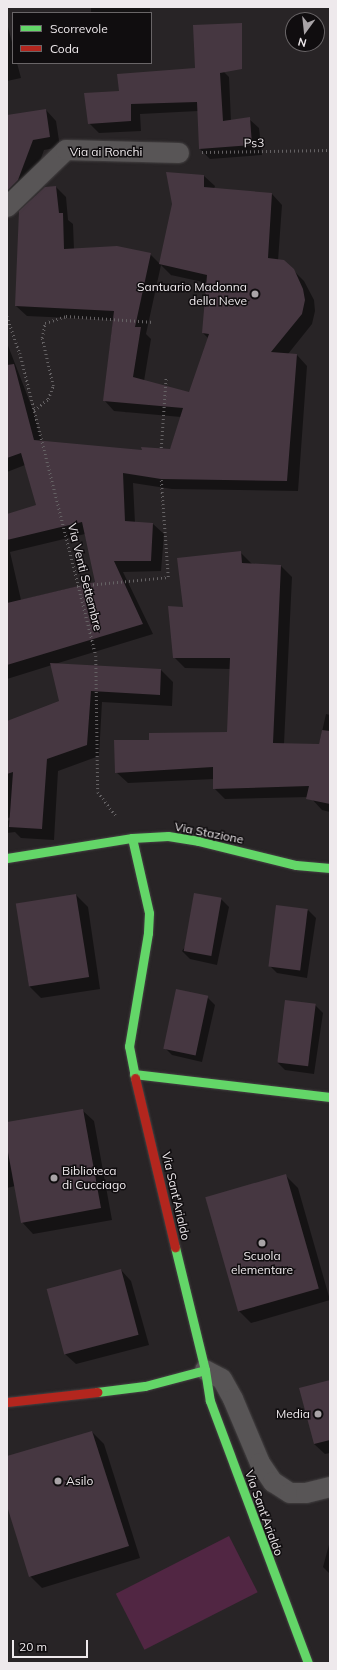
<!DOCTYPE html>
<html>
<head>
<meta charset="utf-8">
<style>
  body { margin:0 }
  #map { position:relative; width:337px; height:1670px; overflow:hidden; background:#282426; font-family:Mulish,sans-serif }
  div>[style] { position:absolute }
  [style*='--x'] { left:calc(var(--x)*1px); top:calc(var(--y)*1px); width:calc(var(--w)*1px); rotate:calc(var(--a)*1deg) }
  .green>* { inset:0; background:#512643; transform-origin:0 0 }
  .shadow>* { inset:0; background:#0007; transform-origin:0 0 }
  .building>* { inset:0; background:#463741; transform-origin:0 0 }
  .path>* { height:2.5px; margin-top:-1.25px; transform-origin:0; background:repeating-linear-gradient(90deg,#656264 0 1px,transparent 0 4px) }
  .roads { filter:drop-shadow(0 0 1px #454243) drop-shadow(0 0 1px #454243) }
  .street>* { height:20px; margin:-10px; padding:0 10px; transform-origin:10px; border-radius:10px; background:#585556 }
  .fast>* { height:9px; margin:-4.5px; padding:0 4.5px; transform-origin:4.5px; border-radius:4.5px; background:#63d668 }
  .jam>* { height:9px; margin:-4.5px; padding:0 4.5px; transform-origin:4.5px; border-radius:4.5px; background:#b3261e }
  .dots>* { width:11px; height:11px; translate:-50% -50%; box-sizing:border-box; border:2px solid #100d0f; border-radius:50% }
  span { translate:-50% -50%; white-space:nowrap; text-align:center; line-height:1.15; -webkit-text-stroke:3px #100d0f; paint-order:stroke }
  .street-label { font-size:12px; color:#eee9ec }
  .poi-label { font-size:12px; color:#eee9ec }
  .right { translate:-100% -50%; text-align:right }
  .left { translate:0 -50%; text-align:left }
  .frame { position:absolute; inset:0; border:8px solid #eee9ec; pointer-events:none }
  .legend { position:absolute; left:12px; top:12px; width:140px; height:52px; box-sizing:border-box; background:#100d0f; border:1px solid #696567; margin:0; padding:5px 7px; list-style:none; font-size:12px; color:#eee9ec }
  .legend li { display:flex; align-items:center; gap:8px; height:20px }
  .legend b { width:20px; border:1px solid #696567 }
  .north { position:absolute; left:285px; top:12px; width:40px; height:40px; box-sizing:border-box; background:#100d0f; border:1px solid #696567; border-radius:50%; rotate:195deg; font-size:11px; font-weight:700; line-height:16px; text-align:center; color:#eee9ec }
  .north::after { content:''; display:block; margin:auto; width:14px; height:18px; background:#a9a4a7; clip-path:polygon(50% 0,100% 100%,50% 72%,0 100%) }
  .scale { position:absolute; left:12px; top:1640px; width:76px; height:18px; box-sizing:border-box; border:2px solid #eee9ec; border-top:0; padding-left:5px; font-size:12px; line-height:14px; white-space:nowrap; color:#eee9ec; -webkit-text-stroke:3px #100d0f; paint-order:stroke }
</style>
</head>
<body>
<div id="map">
  <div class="green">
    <div style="left:229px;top:1536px;width:63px;height:127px;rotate:63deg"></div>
  </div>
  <div class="shadow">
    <div style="left:91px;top:7px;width:59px;height:6px"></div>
    <div style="clip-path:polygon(7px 23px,13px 46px,13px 63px,17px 63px,21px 78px,7px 81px)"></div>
    <div style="clip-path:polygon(219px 67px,229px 77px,231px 121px,249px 119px,259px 128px,262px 155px,210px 159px,200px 149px,198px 111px,140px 114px,141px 131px,99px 133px,89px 123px,120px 92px)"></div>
    <div style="clip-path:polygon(46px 110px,56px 121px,60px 147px,44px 150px,29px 191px,7px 213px,7px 116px)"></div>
    <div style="clip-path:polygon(evenodd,204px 176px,215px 186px,214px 189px,272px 194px,282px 205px,278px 261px,293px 270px,304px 281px,314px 300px,315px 311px,312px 324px,288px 354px,297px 355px,307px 366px,298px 491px,172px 489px,133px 483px,135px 523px,153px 524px,164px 534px,161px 571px,123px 572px,153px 634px,55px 664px,161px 670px,173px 682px,172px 706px,102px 702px,99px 756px,58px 771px,54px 840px,21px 838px,15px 832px,7px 833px,7px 821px,14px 819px,14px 817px,7px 818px,7px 722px,60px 702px,52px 665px,7px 679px,7px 515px,37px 506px,25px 465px,7px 472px,7px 343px,33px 410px,42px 442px,143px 451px,170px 450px,181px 417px,114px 411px,104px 400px,113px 320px,27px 316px,16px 306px,56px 187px,66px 197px,68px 220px,73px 224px,74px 250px,150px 254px,160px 264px,204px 176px,161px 265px,171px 275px,207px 283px,203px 333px,208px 338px,190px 393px,144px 381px,151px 339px,146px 334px,161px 265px,204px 176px,85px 534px,96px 582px,21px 600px,10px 552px,85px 534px)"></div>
    <div style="clip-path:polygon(240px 552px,252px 564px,281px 566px,292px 577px,284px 744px,319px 745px,326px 714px,330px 715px,330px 812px,322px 810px,310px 797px,225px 799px,214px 788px,214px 779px,128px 783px,116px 772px,150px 741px,228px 733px,231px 669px,185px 668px,174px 657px,185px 608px)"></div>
    <div style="clip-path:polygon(76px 895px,88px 907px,100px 989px,41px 998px,29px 986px,17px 904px)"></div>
    <div style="clip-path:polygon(221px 899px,229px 907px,217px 965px,190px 959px,182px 951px)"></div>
    <div style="clip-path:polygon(308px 910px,316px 918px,307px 978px,277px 973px,269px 965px)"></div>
    <div style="clip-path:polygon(207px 997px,215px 1005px,202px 1062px,172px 1055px,164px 1047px)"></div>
    <div style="clip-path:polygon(315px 1005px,323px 1013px,314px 1074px,285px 1070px,277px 1062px)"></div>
    <div style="clip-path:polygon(82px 1110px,94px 1121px,112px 1220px,33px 1234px,22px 1222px,15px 1186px,7px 1188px,7px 1123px)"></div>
    <div style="clip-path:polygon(286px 1176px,298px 1188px,330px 1300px,251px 1323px,239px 1311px)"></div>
    <div style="clip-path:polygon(121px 1270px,131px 1281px,149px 1345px,76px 1364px,65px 1354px,48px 1290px)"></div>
    <div style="clip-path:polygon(330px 1381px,330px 1453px,325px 1454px,314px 1444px)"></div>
    <div style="clip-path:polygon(92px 1432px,104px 1444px,140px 1558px,42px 1588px,30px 1576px,7px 1503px,7px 1457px)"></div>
    <div style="clip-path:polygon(330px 1541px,330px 1574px,323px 1567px)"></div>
  </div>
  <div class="building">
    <div style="clip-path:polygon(242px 23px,242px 69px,220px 73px,223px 121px,250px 117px,252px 145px,199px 149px,197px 102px,131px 104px,131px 121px,88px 124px,84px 93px,119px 91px,117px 74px,195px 68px,193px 25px)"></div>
    <div style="clip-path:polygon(46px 109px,50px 137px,33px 140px,18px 180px,7px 191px,7px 115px)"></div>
    <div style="clip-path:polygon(166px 172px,204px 175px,204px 187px,272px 193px,268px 258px,284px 260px,294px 269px,303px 289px,305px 300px,302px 314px,271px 352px,297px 354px,287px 481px,161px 479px,123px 473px,125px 521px,153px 523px,151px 561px,114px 561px,143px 624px,7px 665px,7px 603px,95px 582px,82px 522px,7px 540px,7px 514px,36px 505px,21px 453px,7px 458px,7px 365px,14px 364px,34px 440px,142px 450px,141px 447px,170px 449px,183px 408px,103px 401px,114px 311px,15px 306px,19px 211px,45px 187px,56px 186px,59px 213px,63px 213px,64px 249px,117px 246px,151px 253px,135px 327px,141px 327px,133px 377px,189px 392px,209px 334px,202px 333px,207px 275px,159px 264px,172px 204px)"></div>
    <div style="clip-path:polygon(241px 551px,242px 563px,281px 565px,273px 743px,319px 744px,322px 730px,330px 731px,330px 804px,306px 799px,309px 786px,213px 789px,213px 767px,115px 773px,114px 740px,149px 740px,149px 733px,227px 732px,230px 658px,173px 658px,168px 606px,183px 607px,177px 558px)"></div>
    <div style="clip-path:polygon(50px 663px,161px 669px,160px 695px,91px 691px,87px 745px,47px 759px,42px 829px,9px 827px,13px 772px,7px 774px,7px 721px,59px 701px)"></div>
    <div style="left:194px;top:893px;width:28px;height:59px;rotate:10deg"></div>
    <div style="left:76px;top:894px;width:84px;height:61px;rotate:81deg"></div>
    <div style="left:276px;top:905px;width:32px;height:62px;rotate:7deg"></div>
    <div style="left:176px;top:989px;width:33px;height:61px;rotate:12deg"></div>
    <div style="left:285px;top:1000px;width:31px;height:63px;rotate:7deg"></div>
    <div style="clip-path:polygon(83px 1109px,101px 1208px,21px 1223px,7px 1147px,7px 1122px)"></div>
    <div style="left:286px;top:1174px;width:119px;height:84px;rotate:74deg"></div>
    <div style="left:121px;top:1269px;width:68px;height:77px;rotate:75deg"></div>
    <div style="clip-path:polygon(330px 1380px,330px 1440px,314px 1444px,299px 1388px)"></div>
    <div style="clip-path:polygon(92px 1431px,129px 1546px,29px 1577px,7px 1506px,7px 1456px)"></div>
  </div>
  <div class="path">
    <div style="--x:202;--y:152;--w:128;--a:-0.9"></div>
    <div style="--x:7;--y:316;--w:39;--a:71"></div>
    <div style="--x:20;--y:353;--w:312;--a:75.9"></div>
    <div style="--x:96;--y:656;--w:136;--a:89.2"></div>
    <div style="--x:98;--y:792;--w:30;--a:53"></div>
    <div style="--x:34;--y:410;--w:18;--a:-38"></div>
    <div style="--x:48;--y:399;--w:14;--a:-69"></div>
    <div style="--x:53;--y:386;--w:49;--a:-102.9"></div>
    <div style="--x:42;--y:338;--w:15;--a:-79"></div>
    <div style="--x:45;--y:323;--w:22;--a:-18"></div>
    <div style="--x:66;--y:316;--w:88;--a:3.9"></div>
    <div style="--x:161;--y:448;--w:71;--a:-86"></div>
    <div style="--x:77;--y:586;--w:91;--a:-5.6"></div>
    <div style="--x:168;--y:577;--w:98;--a:-94.1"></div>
  </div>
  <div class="roads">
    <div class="street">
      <div style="--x:7;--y:207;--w:82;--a:-44"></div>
      <div style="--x:66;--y:150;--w:113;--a:1.5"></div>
      <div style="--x:205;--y:1370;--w:19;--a:28"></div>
      <div style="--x:222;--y:1379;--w:23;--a:61"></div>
      <div style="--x:233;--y:1399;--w:69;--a:67.1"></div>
      <div style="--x:260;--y:1463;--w:23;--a:56"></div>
      <div style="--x:273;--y:1482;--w:20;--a:33"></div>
      <div style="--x:290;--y:1493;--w:16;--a:0"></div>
      <div style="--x:306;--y:1493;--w:25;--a:-14"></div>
    </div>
    <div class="fast">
      <div style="--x:132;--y:838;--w:77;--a:77.2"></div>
      <div style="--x:149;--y:913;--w:20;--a:93"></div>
      <div style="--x:148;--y:933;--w:115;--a:99.5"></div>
      <div style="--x:129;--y:1046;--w:33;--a:79"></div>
      <div style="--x:7;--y:858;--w:127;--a:-9.1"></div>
      <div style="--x:132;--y:838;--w:36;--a:-3"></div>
      <div style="--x:168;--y:836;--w:30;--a:9"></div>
      <div style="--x:198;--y:841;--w:101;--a:13.8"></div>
      <div style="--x:296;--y:865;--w:34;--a:5"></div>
      <div style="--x:134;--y:1074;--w:197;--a:6.7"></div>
      <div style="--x:175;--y:1247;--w:127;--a:76.3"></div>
      <div style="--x:205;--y:1370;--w:31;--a:81"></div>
      <div style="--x:210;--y:1401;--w:280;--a:69.5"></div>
      <div style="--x:97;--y:1392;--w:48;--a:-7.1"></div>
      <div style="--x:145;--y:1386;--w:62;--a:-14.9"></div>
    </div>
    <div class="jam">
      <div style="--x:135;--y:1078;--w:174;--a:76.7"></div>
      <div style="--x:7;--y:1402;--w:91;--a:-6.3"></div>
    </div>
  </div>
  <div class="dots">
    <div style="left:255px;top:294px;background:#a9a4a7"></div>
    <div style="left:54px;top:1178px;background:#a9a4a7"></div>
    <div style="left:262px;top:1243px;background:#a9a4a7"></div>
    <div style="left:318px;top:1414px;background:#a9a4a7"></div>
    <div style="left:58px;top:1481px;background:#a9a4a7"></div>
  </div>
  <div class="street-label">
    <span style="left:254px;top:143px;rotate:-1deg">Ps3</span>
    <span style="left:106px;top:152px">Via ai Ronchi</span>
    <span style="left:85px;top:577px;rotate:76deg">Via Venti Settembre</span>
    <span style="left:209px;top:833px;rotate:11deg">Via Stazione</span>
    <span style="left:176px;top:1196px;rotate:77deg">Via Sant'Arialdo</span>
    <span style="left:264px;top:1513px;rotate:70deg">Via Sant'Arialdo</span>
  </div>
  <div class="poi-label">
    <span class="right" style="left:247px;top:294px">Santuario Madonna<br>della Neve</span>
    <span class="left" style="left:62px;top:1178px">Biblioteca<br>di Cucciago</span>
    <span style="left:262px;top:1263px">Scuola<br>elementare</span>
    <span class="right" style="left:310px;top:1414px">Media</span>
    <span class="left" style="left:66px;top:1481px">Asilo</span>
  </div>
  <div class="frame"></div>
  <ul class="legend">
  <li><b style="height:5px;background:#63d668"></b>Scorrevole</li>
  <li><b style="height:5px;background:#b3261e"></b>Coda</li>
  </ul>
  <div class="north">N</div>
  <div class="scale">20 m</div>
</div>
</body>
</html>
